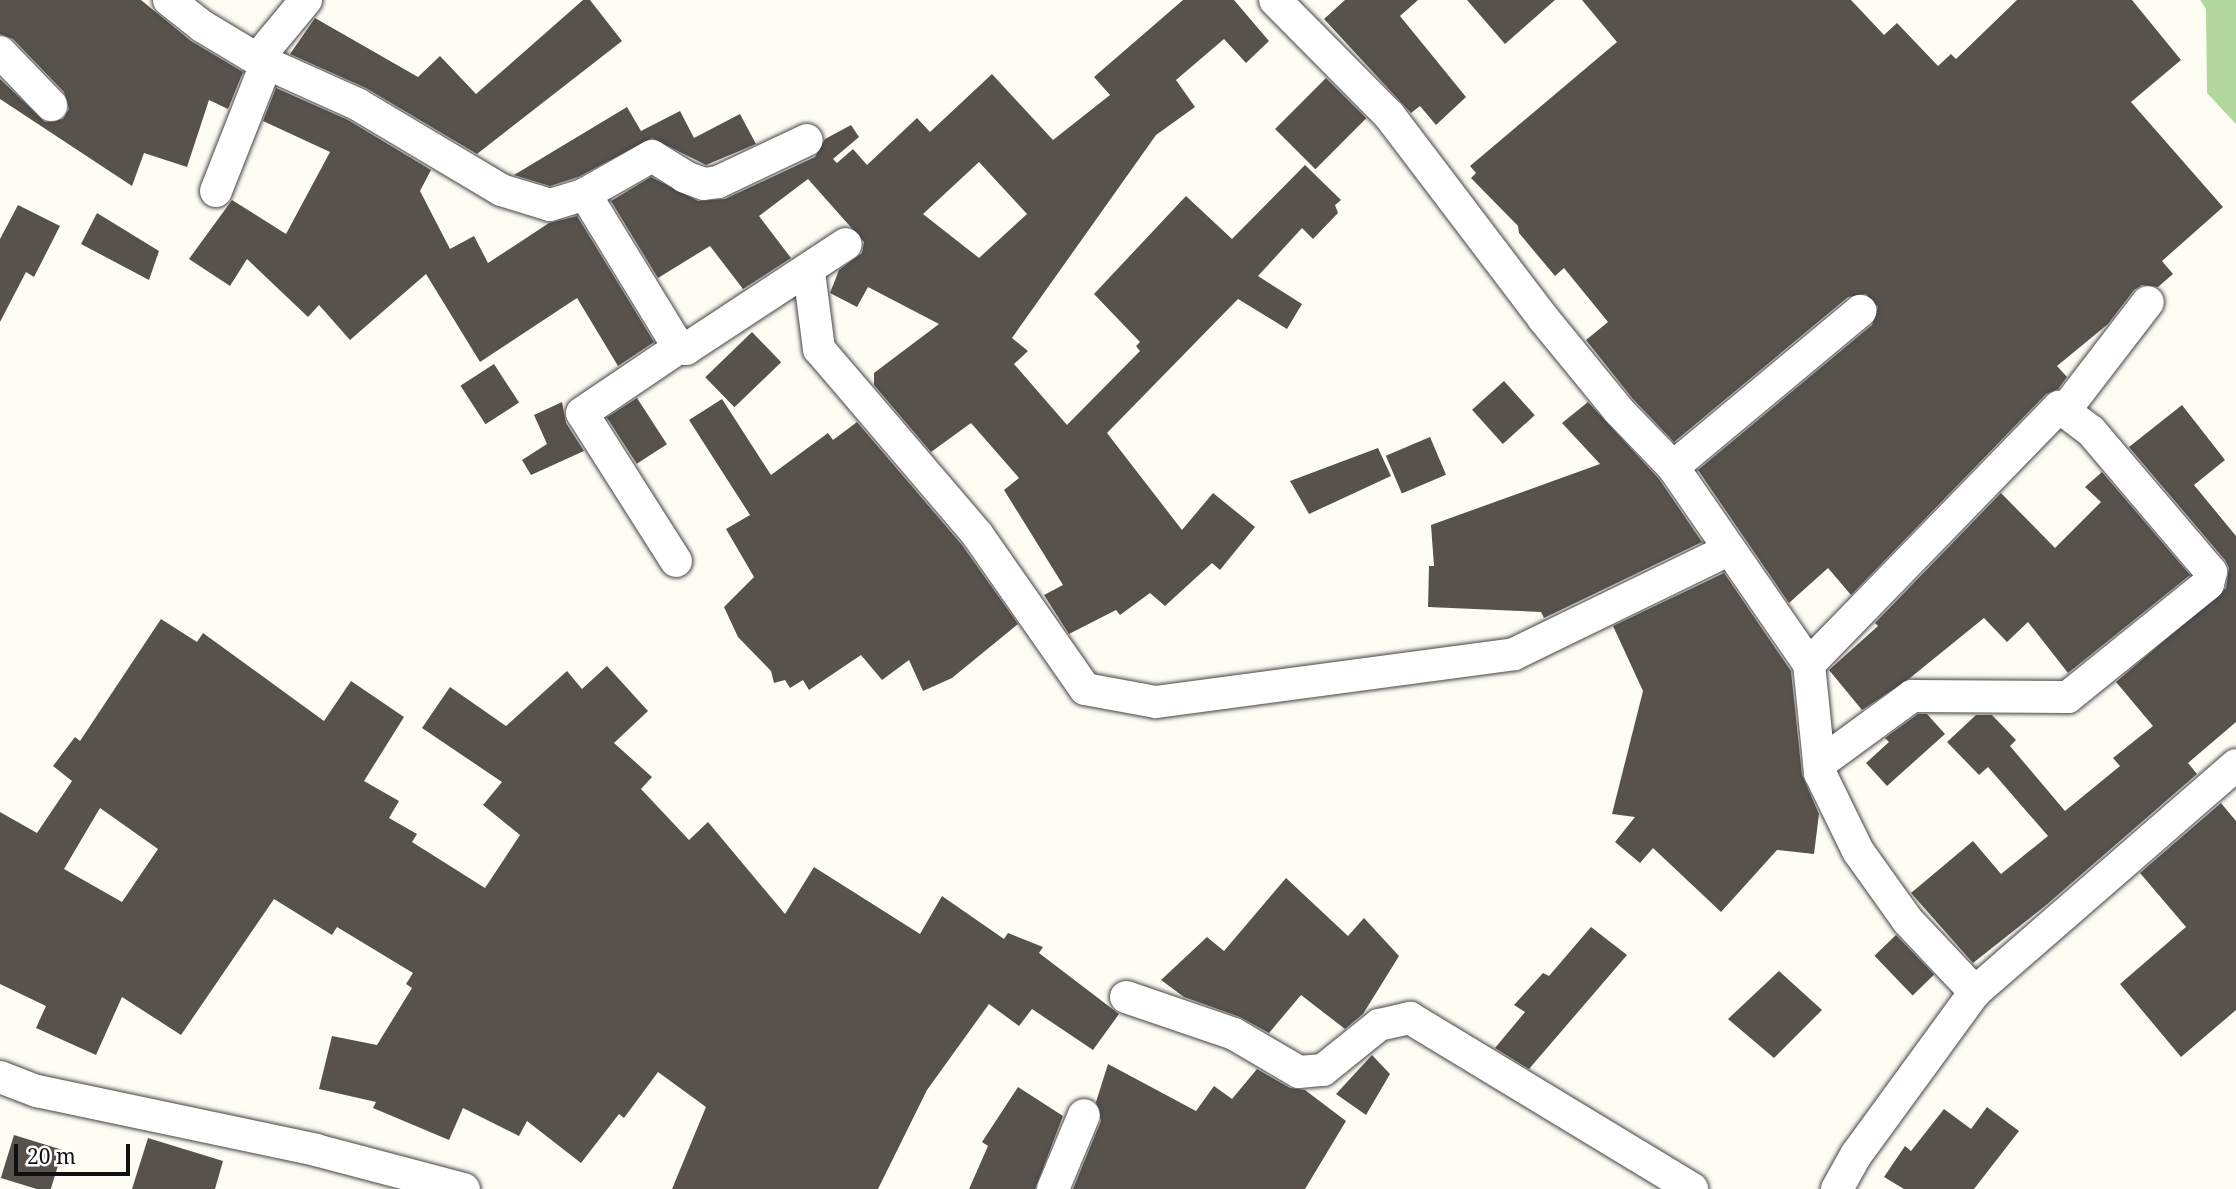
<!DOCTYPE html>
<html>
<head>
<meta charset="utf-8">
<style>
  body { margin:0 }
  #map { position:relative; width:2236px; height:1189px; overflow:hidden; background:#fefdf4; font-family:"Noto Serif",serif }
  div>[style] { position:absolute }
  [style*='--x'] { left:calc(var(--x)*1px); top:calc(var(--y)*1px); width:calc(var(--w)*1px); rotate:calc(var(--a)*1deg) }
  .forest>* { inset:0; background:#b3d89e }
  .building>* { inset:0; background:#58524d; transform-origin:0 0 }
  .roads { filter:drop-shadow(0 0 2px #434343) drop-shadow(0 0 2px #434343) }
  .minor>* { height:32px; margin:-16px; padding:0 16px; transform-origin:16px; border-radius:16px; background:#fff }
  span { translate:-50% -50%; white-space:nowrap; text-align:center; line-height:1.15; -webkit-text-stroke:7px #fff; paint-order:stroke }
  .scale { position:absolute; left:14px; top:1144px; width:116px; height:32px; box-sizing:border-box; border:4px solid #101010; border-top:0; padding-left:9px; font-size:21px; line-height:24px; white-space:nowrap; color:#101010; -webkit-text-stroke:5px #fff; paint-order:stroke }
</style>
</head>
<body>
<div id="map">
  <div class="forest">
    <div style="clip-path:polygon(2200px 0,2236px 0,2236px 124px,2207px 93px,2206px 9px)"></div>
  </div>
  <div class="building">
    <div style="clip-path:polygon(0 0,141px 0,191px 41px,243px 72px,228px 109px,209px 100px,187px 167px,144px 153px,132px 186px,0 99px,0 79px,45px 122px,63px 119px,69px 109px,64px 92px,13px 39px,0 34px)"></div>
    <div style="clip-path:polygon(583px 0,590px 0,622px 41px,477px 154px,366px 88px,290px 54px,315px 18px,418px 77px,440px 56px,476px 94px)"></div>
    <div style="clip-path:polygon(evenodd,1183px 0,1234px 0,1269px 41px,1246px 63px,1224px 39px,1176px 80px,1195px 107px,1156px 135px,1012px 338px,1028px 351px,1014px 364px,1067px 425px,1140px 351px,1136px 346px,1140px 342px,1094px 294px,1186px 196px,1232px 239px,1305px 165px,1341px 200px,1335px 205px,1338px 213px,1313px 239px,1302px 228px,1258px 276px,1302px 304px,1287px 329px,1238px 299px,1107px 433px,1182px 530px,1213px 493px,1255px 527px,1220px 570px,1212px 563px,1165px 606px,1150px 593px,1120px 615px,1116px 610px,1069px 634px,1044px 595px,1063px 585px,1004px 490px,1019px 478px,971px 423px,931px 452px,874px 385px,874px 373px,939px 324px,868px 287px,857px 307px,830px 293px,839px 270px,862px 253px,864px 242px,808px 179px,759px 216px,791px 258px,743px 289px,710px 246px,658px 278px,611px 201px,651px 177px,698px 201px,725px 199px,815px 157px,825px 139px,851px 125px,859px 137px,833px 159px,837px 163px,853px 149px,867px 165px,917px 118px,930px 132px,992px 74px,1053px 140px,1110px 95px,1094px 77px,1183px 0,979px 162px,1027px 214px,979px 258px,923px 214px,979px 162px)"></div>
    <div style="clip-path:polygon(1345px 0,1418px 0,1400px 16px,1466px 97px,1436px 125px,1420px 106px,1411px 113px,1324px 19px)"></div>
    <div style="clip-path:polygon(1467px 0,1555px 0,1505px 44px)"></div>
    <div style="clip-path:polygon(1582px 0,1851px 0,1884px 35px,1897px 23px,1938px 66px,1951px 54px,1956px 59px,2017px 0,2132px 0,2181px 60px,2131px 102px,2223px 207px,2162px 261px,2173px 274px,2158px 287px,2142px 285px,2134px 290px,2108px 324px,2057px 366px,2067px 377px,2058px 389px,2046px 394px,1851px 595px,1828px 568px,1789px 603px,1698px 470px,1872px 325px,1878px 307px,1866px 294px,1848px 297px,1674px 442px,1633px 399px,1586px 340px,1608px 322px,1564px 268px,1555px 276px,1519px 233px,1518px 226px,1471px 178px,1476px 173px,1470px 166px,1617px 42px)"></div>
    <div style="left:1326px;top:78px;width:57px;height:72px;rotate:45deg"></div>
    <div style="clip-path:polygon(276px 88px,348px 120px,431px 170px,420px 191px,450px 249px,474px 236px,488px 263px,549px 223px,577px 216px,654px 342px,618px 366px,577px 298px,480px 362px,426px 274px,350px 340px,319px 305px,308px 317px,247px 259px,230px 286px,189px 259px,232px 200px,286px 234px,330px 152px,263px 121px)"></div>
    <div style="clip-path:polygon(627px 107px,641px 131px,680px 111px,694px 138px,740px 114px,756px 144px,706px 165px,652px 138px,578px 177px,550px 186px,514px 175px)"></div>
    <div style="clip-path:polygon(18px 205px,60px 226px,34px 277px,26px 272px,0 322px,0 239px)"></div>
    <div style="clip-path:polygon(97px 213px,159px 251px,149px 280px,81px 244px)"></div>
    <div style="left:752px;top:332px;width:42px;height:65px;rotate:46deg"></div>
    <div style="left:494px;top:364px;width:46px;height:40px;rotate:57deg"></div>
    <div style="left:1504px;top:381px;width:46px;height:43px;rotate:48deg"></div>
    <div style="left:637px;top:398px;width:55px;height:36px;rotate:57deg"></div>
    <div style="clip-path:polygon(722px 399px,771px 475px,828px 433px,833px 440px,857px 422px,962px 545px,1018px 624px,952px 678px,923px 691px,909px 660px,882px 680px,861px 655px,809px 690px,803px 680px,790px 688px,785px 680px,774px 683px,771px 671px,738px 637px,724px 607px,754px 577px,726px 529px,750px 515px,689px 420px)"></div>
    <div style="clip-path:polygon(562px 402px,566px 423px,584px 451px,531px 475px,522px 460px,547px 444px,534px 415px)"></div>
    <div style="clip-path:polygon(1588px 402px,1659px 479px,1702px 542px,1544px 618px,1541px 612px,1428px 607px,1429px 566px,1434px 566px,1431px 525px,1600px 464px,1562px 423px)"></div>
    <div style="clip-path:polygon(2182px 405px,2225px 460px,2194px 485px,2236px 536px,2236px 722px,2188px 763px,2197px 774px,2045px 906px,1973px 963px,1911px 893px,1973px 841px,2001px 874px,2048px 836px,1988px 767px,1979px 775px,1947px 742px,1976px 715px,1992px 715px,2016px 740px,2010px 746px,2065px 811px,2120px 766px,2113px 758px,2153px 726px,2116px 682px,2226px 588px,2229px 568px,2225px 560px,2129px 447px)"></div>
    <div style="left:1430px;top:437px;width:41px;height:48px;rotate:67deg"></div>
    <div style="clip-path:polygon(1378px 448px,1391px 476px,1309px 514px,1290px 481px)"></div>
    <div style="clip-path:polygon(2102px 472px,2190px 575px,2068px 673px,2028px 622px,2007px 642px,1984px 618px,1910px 678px,1862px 710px,1829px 670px,1878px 626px,1875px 623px,2001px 493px,2055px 548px,2101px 502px,2085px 487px)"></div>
    <div style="clip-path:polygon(1724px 573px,1791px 671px,1802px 775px,1819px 814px,1814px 854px,1777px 850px,1721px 912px,1653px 848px,1640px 863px,1615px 842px,1635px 817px,1612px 814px,1643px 691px,1613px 626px)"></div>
    <div style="clip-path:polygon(evenodd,161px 619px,197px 642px,203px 633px,324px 721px,351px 681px,404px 717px,364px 781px,399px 801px,389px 818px,417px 834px,412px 842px,485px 888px,520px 835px,483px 805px,502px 782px,422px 728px,450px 687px,506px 726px,567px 671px,582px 689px,607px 666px,648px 711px,614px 743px,652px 777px,641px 789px,689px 840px,708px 822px,785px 914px,814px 867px,920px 934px,942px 896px,1004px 939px,1008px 933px,1043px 947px,1039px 953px,1119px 1014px,1093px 1050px,1032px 1009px,1019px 1026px,989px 1004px,927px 1090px,878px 1189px,672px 1189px,706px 1107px,658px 1072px,624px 1118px,619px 1114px,581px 1163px,527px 1121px,519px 1136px,463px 1108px,449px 1140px,373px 1108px,376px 1102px,319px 1089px,332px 1036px,377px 1045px,412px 988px,406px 984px,413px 973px,337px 927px,332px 935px,274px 899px,181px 1035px,122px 997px,96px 1055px,36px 1028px,46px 1006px,0 984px,0 812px,37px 833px,72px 781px,53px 766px,75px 737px,80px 741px,161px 619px,100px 808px,158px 849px,122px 902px,64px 869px,100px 808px)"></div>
    <div style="clip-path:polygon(1918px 714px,1927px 714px,1945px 734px,1887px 786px,1866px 763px,1889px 742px,1885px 738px)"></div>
    <div style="clip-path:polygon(2221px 803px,2236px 821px,2236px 1010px,2181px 1057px,2120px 984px,2186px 927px,2140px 873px)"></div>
    <div style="clip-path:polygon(1286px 878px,1348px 936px,1364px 918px,1399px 956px,1363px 1014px,1345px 1029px,1301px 995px,1269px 1033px,1240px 1017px,1184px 997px,1161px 980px,1207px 937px,1224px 951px)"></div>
    <div style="clip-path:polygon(1591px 927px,1627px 955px,1529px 1069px,1495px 1048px,1525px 1012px,1514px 1005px,1543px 973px,1549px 976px)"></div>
    <div style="left:1896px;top:935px;width:55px;height:30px;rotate:46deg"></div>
    <div style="clip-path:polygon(1779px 971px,1822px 1010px,1774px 1058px,1728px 1019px)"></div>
    <div style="clip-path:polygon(1372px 1055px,1390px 1074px,1366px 1115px,1336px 1094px)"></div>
    <div style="clip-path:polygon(1108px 1064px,1196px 1111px,1214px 1086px,1232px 1099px,1257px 1069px,1290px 1088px,1305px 1090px,1346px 1121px,1305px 1189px,1073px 1189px,1101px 1121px,1096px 1102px)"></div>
    <div style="clip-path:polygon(1018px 1087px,1063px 1116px,1035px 1189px,969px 1189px,988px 1146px,982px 1142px)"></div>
    <div style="clip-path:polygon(1987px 1107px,2019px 1131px,1974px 1189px,1904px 1189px,1884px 1177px,1905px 1146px,1911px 1151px,1944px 1109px,1971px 1129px)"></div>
    <div style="left:14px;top:1135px;width:51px;height:45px;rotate:17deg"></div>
    <div style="clip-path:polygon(148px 1138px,223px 1161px,215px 1189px,132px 1189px)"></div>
  </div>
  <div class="roads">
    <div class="minor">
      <div style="--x:169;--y:0;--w:42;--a:38.2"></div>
      <div style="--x:202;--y:26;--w:64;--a:31"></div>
      <div style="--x:257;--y:59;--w:110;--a:24.2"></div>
      <div style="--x:357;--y:104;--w:168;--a:30.8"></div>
      <div style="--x:501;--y:190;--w:51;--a:17"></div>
      <div style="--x:550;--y:205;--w:37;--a:-17"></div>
      <div style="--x:585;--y:194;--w:171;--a:58.6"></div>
      <div style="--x:674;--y:340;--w:15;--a:37"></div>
      <div style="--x:686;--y:349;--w:191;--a:-33.3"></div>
      <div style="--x:1275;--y:0;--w:162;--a:45.3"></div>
      <div style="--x:1389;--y:115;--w:255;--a:52.8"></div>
      <div style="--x:1543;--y:318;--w:120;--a:50.7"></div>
      <div style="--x:1619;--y:411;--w:78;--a:46"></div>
      <div style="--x:1673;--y:467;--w:239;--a:55.4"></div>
      <div style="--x:1809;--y:664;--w:110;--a:84.2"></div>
      <div style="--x:1820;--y:773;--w:87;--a:64"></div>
      <div style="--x:1858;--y:851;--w:86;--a:54.5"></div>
      <div style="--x:1908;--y:921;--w:98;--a:46.7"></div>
      <div style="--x:0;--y:52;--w:74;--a:46.1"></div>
      <div style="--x:257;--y:59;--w:77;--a:-50.3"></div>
      <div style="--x:216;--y:191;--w:136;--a:-68.5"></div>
      <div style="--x:585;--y:194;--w:77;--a:-29.6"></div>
      <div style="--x:652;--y:156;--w:39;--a:32"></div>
      <div style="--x:685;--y:177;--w:20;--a:20"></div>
      <div style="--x:704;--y:184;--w:14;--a:-8"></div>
      <div style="--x:718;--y:182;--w:98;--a:-25.3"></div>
      <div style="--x:809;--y:272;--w:78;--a:82.6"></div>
      <div style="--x:819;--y:349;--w:243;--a:49.5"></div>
      <div style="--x:977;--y:534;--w:189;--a:55.1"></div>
      <div style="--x:1085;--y:689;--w:72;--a:10.4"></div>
      <div style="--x:1156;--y:702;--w:361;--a:-7.6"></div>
      <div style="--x:1514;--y:654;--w:238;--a:-25.9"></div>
      <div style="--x:2065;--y:410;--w:136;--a:-52.5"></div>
      <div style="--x:1673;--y:467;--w:244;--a:-39.8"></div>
      <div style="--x:676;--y:561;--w:175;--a:-122.4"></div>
      <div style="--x:582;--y:413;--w:118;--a:-34"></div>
      <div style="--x:1809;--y:664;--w:359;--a:-45.8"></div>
      <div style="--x:2059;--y:407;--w:40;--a:37"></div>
      <div style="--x:2091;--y:431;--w:185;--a:49.6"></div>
      <div style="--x:2211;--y:572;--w:12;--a:104"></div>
      <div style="--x:2208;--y:584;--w:180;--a:141.1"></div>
      <div style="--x:2068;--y:697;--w:156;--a:-179.6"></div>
      <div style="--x:1912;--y:696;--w:115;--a:143.8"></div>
      <div style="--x:1126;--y:997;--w:114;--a:18.9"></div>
      <div style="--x:1234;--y:1034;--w:75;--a:30.3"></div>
      <div style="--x:1299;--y:1072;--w:24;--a:-5"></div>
      <div style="--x:1323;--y:1070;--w:72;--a:-38.8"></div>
      <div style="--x:1379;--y:1025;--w:32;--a:-13"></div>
      <div style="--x:1410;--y:1018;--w:330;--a:31.2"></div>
      <div style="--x:0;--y:1077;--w:40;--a:21"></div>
      <div style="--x:37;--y:1091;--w:285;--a:11.9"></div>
      <div style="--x:316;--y:1150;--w:153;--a:14.8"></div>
      <div style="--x:1053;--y:1189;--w:80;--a:-67.3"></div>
      <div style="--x:1837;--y:1189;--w:39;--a:-61"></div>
      <div style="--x:1856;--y:1155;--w:202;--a:-53.9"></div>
      <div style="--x:1975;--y:992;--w:346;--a:-41"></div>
    </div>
  </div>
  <div class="scale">20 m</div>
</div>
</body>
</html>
